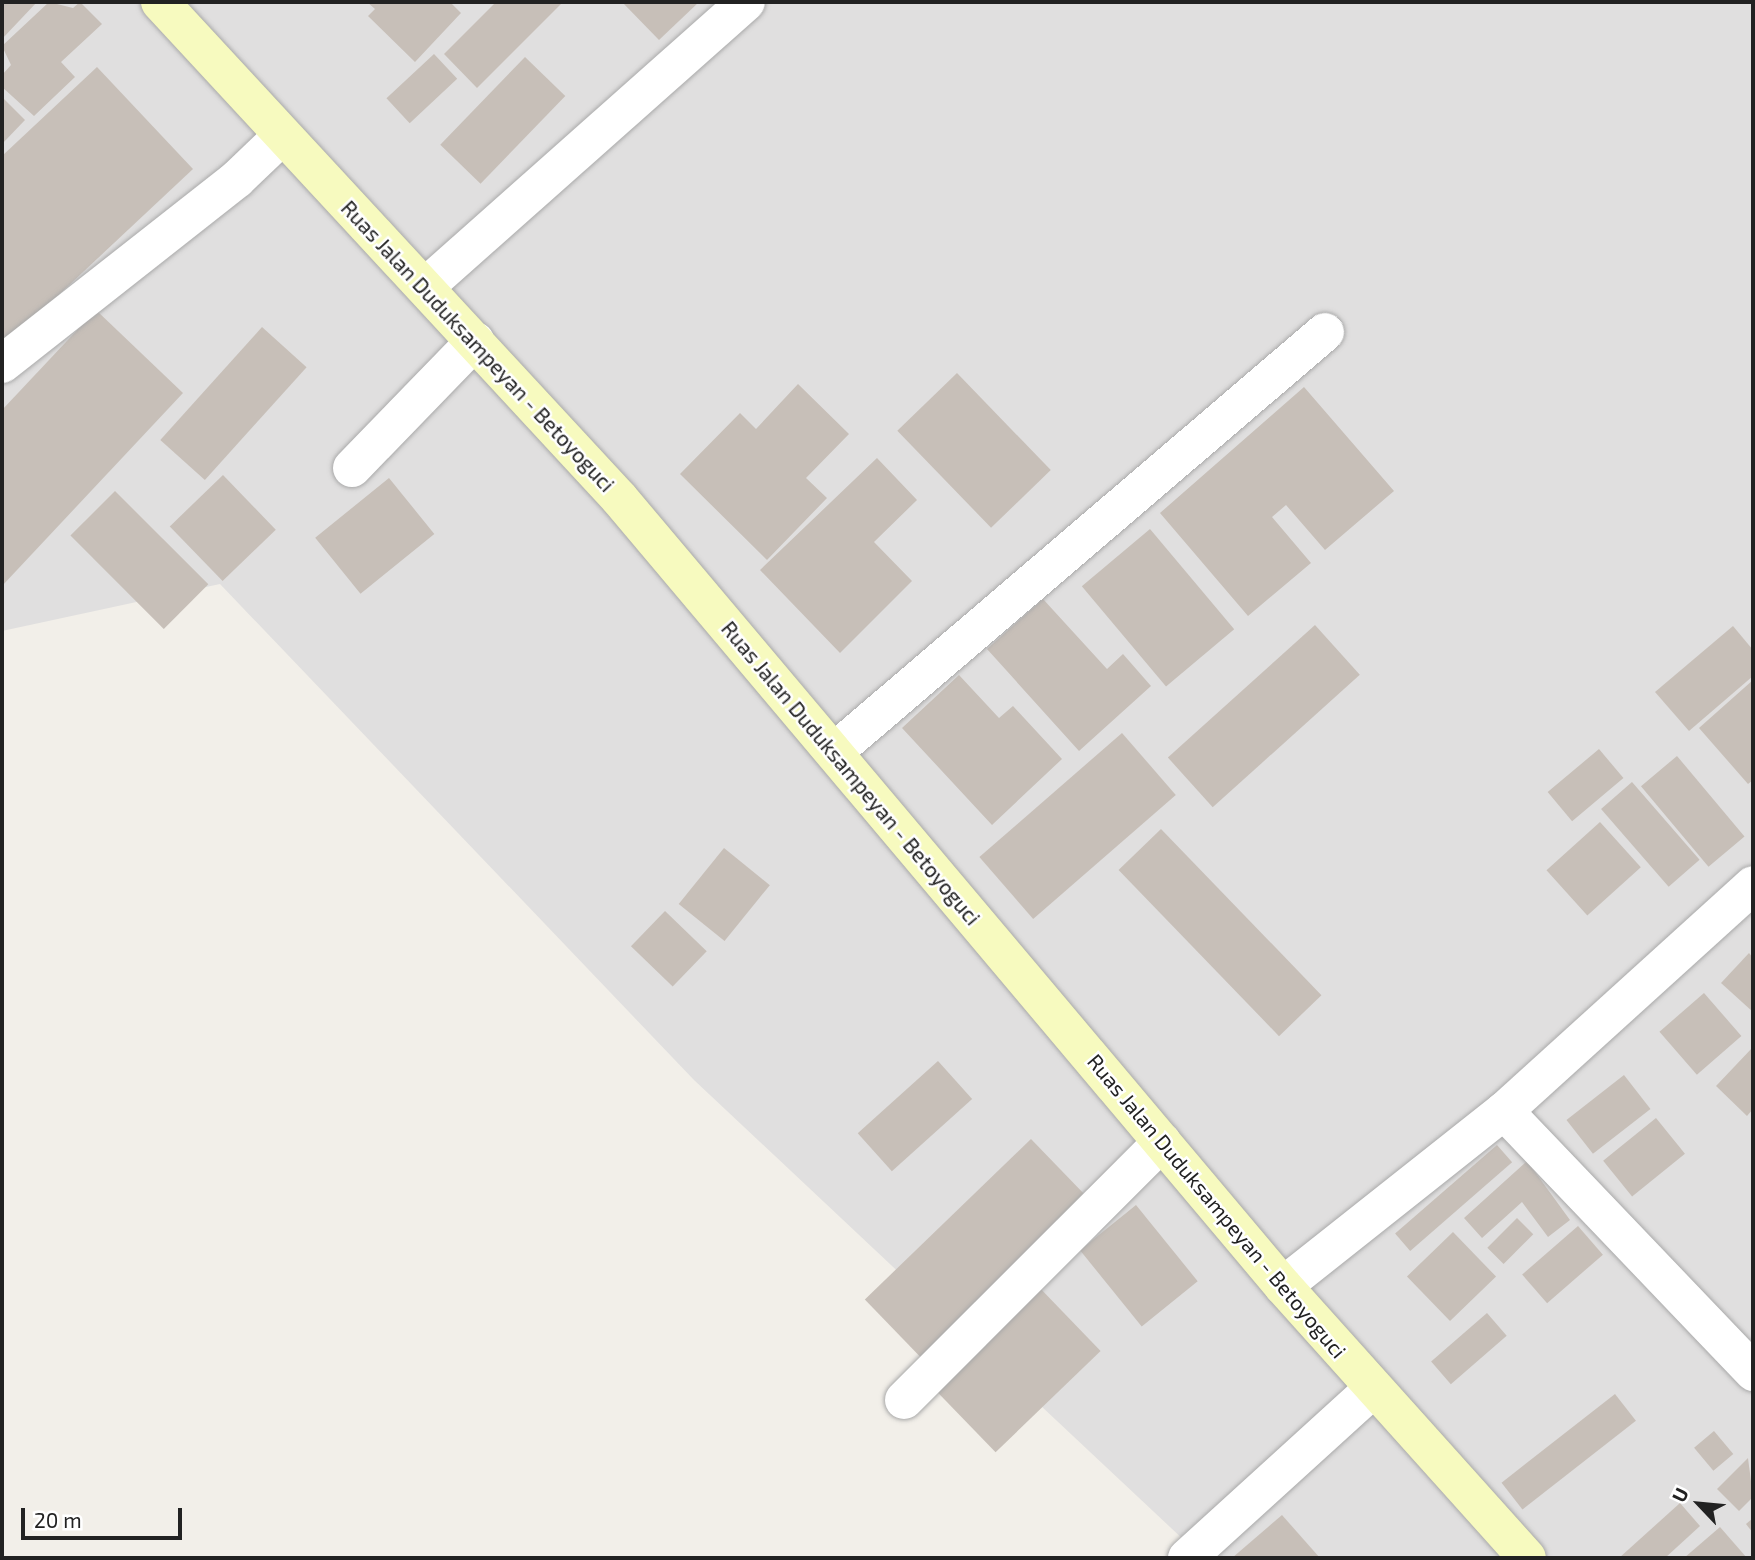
<!DOCTYPE html>
<html>
<head>
<meta charset="utf-8">
<style>
  body { margin:0 }
  #map { position:relative; width:1755px; height:1560px; overflow:hidden; background:#f2efe9; font-family:"Exo 2",sans-serif }
  div>[style] { position:absolute }
  [style*='--x'] { left:calc(var(--x)*1px); top:calc(var(--y)*1px); width:calc(var(--w)*1px); rotate:calc(var(--a)*1deg) }
  .residential>* { inset:0; background:#e0dfdf }
  .building>* { inset:0; background:#c7bfb8; transform-origin:0 0 }
  .roads { filter:drop-shadow(0 0 2px #a9a9a9) drop-shadow(0 0 2px #a9a9a9) }
  .minor>* { height:38px; margin:-19px; padding:0 19px; transform-origin:19px; border-radius:19px; background:#fff }
  .secondary>* { height:38px; margin:-19px; padding:0 19px; transform-origin:19px; border-radius:19px; background:#f7fabf }
  span { translate:-50% -50%; white-space:nowrap; text-align:center; line-height:1.15; -webkit-text-stroke:5px #fff; paint-order:stroke }
  .street-label { font-size:21px; color:#222 }
  .frame { position:absolute; inset:0; border:4px solid #222; pointer-events:none }
  .north { position:absolute; left:1664px; top:1469px; width:70px; height:70px; -webkit-text-stroke:5px #fff; paint-order:stroke; rotate:296deg; font-size:19px; font-weight:700; line-height:28px; text-align:center; color:#222 }
  .north::after { content:''; display:block; margin:auto; width:24px; height:32px; background:#222; clip-path:polygon(50% 0,100% 100%,50% 72%,0 100%) }
  .scale { position:absolute; left:21px; top:1508px; width:161px; height:32px; box-sizing:border-box; border:4px solid #222; border-top:0; padding-left:9px; font-size:21px; line-height:24px; white-space:nowrap; color:#222; -webkit-text-stroke:5px #fff; paint-order:stroke }
</style>
</head>
<body>
<div id="map">
  <div class="residential">
    <div style="clip-path:polygon(2px 2px,1753px 2px,1753px 1558px,1203px 1558px,694px 1080px,220px 584px,2px 631px)"></div>
  </div>
  <div class="building">
    <div style="clip-path:polygon(2px 2px,37px 2px,2px 39px)"></div>
    <div style="clip-path:polygon(49px 2px,73px 8px,80px 2px,102px 24px,61px 62px,75px 77px,34px 116px,2px 87px,2px 75px,11px 65px,2px 46px)"></div>
    <div style="clip-path:polygon(367px 2px,450px 2px,461px 13px,415px 62px,368px 16px,375px 9px)"></div>
    <div style="clip-path:polygon(496px 2px,563px 2px,477px 88px,444px 54px)"></div>
    <div style="clip-path:polygon(622px 2px,699px 2px,659px 40px)"></div>
    <div style="left:434px;top:54px;width:34px;height:65px;rotate:47deg"></div>
    <div style="left:525px;top:57px;width:56px;height:122px;rotate:44deg"></div>
    <div style="clip-path:polygon(97px 67px,193px 169px,2px 348px,2px 156px)"></div>
    <div style="clip-path:polygon(2px 97px,25px 120px,2px 144px)"></div>
    <div style="clip-path:polygon(96px 310px,183px 393px,2px 586px,2px 410px)"></div>
    <div style="left:262px;top:327px;width:60px;height:152px;rotate:42deg"></div>
    <div style="left:957px;top:373px;width:135px;height:83px;rotate:46deg"></div>
    <div style="clip-path:polygon(798px 384px,849px 434px,806px 478px,827px 498px,767px 560px,680px 474px,740px 413px,756px 429px)"></div>
    <div style="clip-path:polygon(1304px 387px,1394px 491px,1325px 550px,1286px 505px,1272px 517px,1311px 563px,1248px 616px,1160px 513px)"></div>
    <div style="clip-path:polygon(877px 458px,917px 500px,874px 542px,912px 581px,840px 653px,760px 570px)"></div>
    <div style="left:223px;top:475px;width:76px;height:74px;rotate:46deg"></div>
    <div style="left:389px;top:478px;width:72px;height:95px;rotate:51deg"></div>
    <div style="left:115px;top:491px;width:132px;height:63px;rotate:45deg"></div>
    <div style="left:1150px;top:529px;width:131px;height:89px;rotate:50deg"></div>
    <div style="clip-path:polygon(1043px 599px,1107px 669px,1123px 654px,1151px 686px,1079px 751px,987px 649px)"></div>
    <div style="left:1315px;top:625px;width:67px;height:198px;rotate:48deg"></div>
    <div style="clip-path:polygon(1733px 626px,1753px 650px,1753px 676px,1689px 731px,1655px 692px)"></div>
    <div style="clip-path:polygon(959px 675px,999px 718px,1013px 706px,1062px 759px,992px 825px,902px 728px)"></div>
    <div style="clip-path:polygon(1753px 680px,1753px 780px,1748px 784px,1699px 728px)"></div>
    <div style="left:1122px;top:733px;width:82px;height:189px;rotate:49deg"></div>
    <div style="left:1599px;top:749px;width:38px;height:67px;rotate:50deg"></div>
    <div style="left:1677px;top:756px;width:105px;height:47px;rotate:50deg"></div>
    <div style="left:1632px;top:782px;width:103px;height:41px;rotate:49deg"></div>
    <div style="left:1600px;top:822px;width:61px;height:72px;rotate:48deg"></div>
    <div style="left:1161px;top:829px;width:231px;height:59px;rotate:46deg"></div>
    <div style="left:724px;top:848px;width:59px;height:72px;rotate:39deg"></div>
    <div style="left:665px;top:911px;width:58px;height:49px;rotate:44deg"></div>
    <div style="clip-path:polygon(1749px 953px,1753px 958px,1753px 1012px,1721px 983px)"></div>
    <div style="left:1704px;top:993px;width:57px;height:59px;rotate:49deg"></div>
    <div style="clip-path:polygon(1753px 1047px,1753px 1109px,1747px 1116px,1716px 1086px)"></div>
    <div style="left:938px;top:1061px;width:51px;height:108px;rotate:48deg"></div>
    <div style="left:1624px;top:1075px;width:43px;height:73px;rotate:52deg"></div>
    <div style="left:1656px;top:1118px;width:46px;height:68px;rotate:51deg"></div>
    <div style="left:1031px;top:1139px;width:81px;height:231px;rotate:46deg"></div>
    <div style="left:1497px;top:1145px;width:23px;height:135px;rotate:49deg"></div>
    <div style="clip-path:polygon(1527px 1161px,1570px 1220px,1548px 1237px,1522px 1202px,1482px 1238px,1464px 1218px)"></div>
    <div style="left:1136px;top:1205px;width:98px;height:72px;rotate:51deg"></div>
    <div style="left:1517px;top:1218px;width:23px;height:42px;rotate:45deg"></div>
    <div style="left:1578px;top:1226px;width:38px;height:74px;rotate:49deg"></div>
    <div style="left:1453px;top:1232px;width:62px;height:64px;rotate:46deg"></div>
    <div style="left:1036px;top:1284px;width:93px;height:146px;rotate:46deg"></div>
    <div style="left:1487px;top:1313px;width:30px;height:74px;rotate:49deg"></div>
    <div style="left:1615px;top:1394px;width:34px;height:144px;rotate:52deg"></div>
    <div style="left:1714px;top:1431px;width:30px;height:26px;rotate:50deg"></div>
    <div style="clip-path:polygon(1748px 1458px,1753px 1497px,1739px 1511px,1717px 1489px)"></div>
    <div style="clip-path:polygon(1680px 1503px,1700px 1526px,1665px 1558px,1619px 1558px)"></div>
    <div style="clip-path:polygon(1282px 1515px,1320px 1558px,1232px 1558px)"></div>
    <div style="clip-path:polygon(1753px 1518px,1753px 1533px,1746px 1524px)"></div>
    <div style="clip-path:polygon(1720px 1527px,1747px 1558px,1684px 1558px)"></div>
  </div>
  <div class="roads">
    <div class="minor">
      <div style="--x:425;--y:287;--w:429;--a:-41.6"></div>
      <div style="--x:2;--y:364;--w:299;--a:-38.2"></div>
      <div style="--x:237;--y:179;--w:62;--a:-43.7"></div>
      <div style="--x:352;--y:468;--w:177;--a:-45.9"></div>
      <div style="--x:834;--y:752;--w:646;--a:-40.54"></div>
      <div style="--x:1504;--y:1111;--w:361;--a:46.3"></div>
      <div style="--x:1283;--y:1286;--w:282;--a:-38.4"></div>
      <div style="--x:1504;--y:1111;--w:336;--a:-42.2"></div>
      <div style="--x:904;--y:1400;--w:365;--a:-45"></div>
      <div style="--x:1187;--y:1558;--w:251;--a:-42.3"></div>
    </div>
    <div class="secondary">
      <div style="--x:160;--y:2;--w:676;--a:47.22"></div>
      <div style="--x:619;--y:498;--w:1030;--a:49.88"></div>
      <div style="--x:1283;--y:1286;--w:365;--a:48.1"></div>
    </div>
  </div>
  <div class="street-label">
    <span style="left:478px;top:346px;rotate:47deg">Ruas Jalan Duduksampeyan - Betoyoguci</span>
    <span style="left:851px;top:773px;rotate:50deg">Ruas Jalan Duduksampeyan - Betoyoguci</span>
    <span style="left:1217px;top:1206px;rotate:50deg">Ruas Jalan Duduksampeyan - Betoyoguci</span>
  </div>
  <div class="frame"></div>
  <div class="north">U</div>
  <div class="scale">20 m</div>
</div>
</body>
</html>
